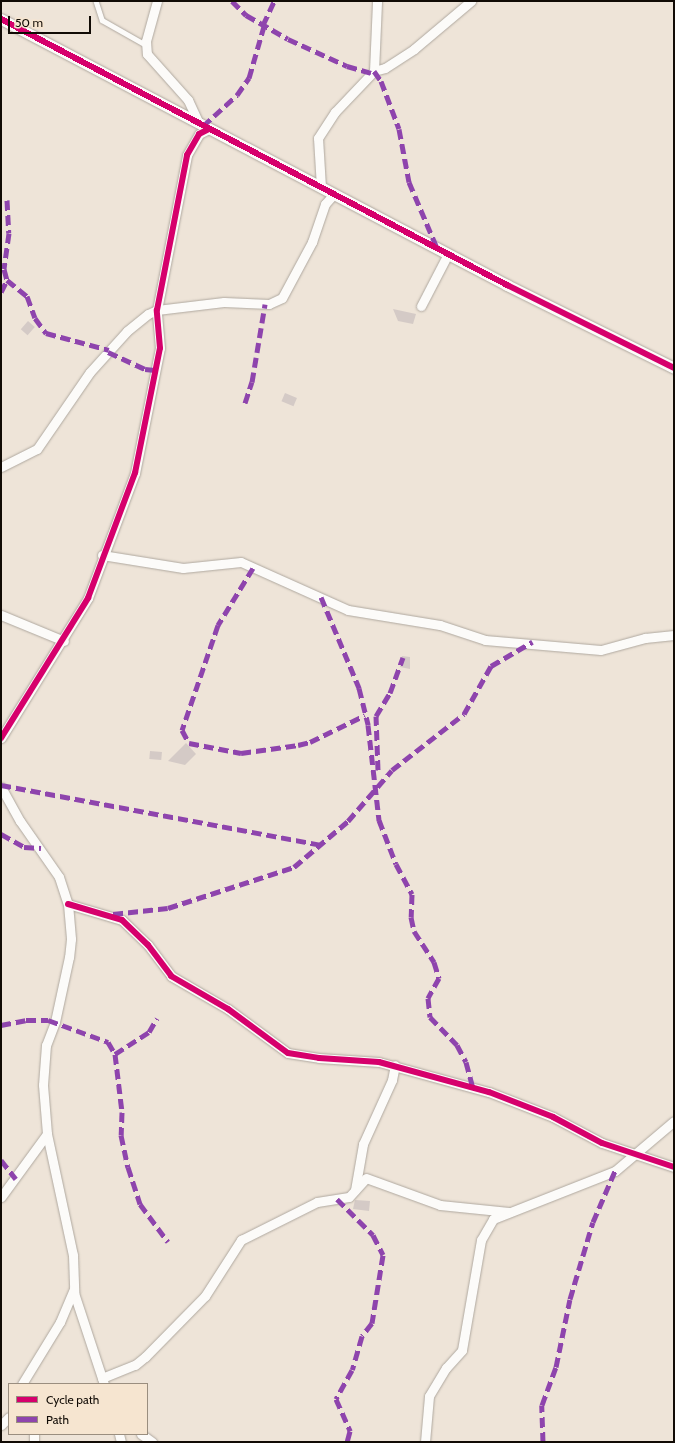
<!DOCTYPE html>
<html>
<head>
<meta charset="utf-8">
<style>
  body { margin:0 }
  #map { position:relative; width:675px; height:1443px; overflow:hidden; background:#eee4d8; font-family:Cabin,sans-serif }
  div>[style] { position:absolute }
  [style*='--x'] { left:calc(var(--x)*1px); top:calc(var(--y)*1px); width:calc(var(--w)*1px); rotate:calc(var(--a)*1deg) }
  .building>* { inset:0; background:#d4cac6; transform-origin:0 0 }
  .roads { filter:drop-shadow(0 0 1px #afa89f) drop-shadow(0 0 1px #afa89f) }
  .service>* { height:4.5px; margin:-2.25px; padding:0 2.25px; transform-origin:2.25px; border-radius:2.25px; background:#fcfbf9 }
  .minor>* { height:9px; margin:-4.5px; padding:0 4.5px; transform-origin:4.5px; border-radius:4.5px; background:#fcfbf9 }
  .tertiary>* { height:11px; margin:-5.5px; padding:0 5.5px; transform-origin:5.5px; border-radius:5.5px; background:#fcfbf9 }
  .quiet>* { height:5px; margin-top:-2.5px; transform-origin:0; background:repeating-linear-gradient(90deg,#8e44ad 0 10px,transparent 0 15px) }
  .cycleway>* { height:6px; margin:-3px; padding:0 3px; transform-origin:3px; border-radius:3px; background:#d6006c }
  span { translate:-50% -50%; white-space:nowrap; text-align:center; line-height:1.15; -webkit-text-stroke:3px #f6e5d0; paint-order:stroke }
  .frame { position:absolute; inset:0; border:2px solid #110b05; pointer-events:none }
  .legend { position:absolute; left:8px; top:1383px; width:140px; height:52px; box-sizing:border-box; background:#f6e5d0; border:1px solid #9a8e7f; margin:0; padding:5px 7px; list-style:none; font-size:12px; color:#110b05 }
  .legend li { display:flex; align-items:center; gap:8px; height:20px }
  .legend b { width:20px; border:1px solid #9a8e7f }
  .scale { position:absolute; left:8px; top:16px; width:83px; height:18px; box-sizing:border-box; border:2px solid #110b05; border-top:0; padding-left:5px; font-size:12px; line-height:14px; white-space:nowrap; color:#110b05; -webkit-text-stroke:3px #f6e5d0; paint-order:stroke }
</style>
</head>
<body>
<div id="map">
  <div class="building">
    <div style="clip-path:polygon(393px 309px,416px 314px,413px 324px,398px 321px)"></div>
    <div style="left:28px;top:321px;width:9px;height:11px;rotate:41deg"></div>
    <div style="left:285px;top:393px;width:13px;height:9px;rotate:23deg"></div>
    <div style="clip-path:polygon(402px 656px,410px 657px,410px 669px,400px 667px)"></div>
    <div style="clip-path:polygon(186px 743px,196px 754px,185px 765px,168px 761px)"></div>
    <div style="left:150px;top:751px;width:12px;height:8px;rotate:5deg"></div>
    <div style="clip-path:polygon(355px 1200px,370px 1201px,369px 1211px,353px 1209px)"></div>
  </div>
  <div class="roads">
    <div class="service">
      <div style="--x:96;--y:1;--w:20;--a:72"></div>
      <div style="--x:102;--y:20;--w:51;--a:29.6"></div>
    </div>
    <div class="minor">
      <div style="--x:157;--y:1;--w:41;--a:105.4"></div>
      <div style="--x:146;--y:41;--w:13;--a:86"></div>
      <div style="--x:147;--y:54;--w:62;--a:48.3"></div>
      <div style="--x:188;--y:100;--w:26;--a:65"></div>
      <div style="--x:374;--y:71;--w:11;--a:-15"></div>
      <div style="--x:385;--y:68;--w:35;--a:-33"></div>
      <div style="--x:414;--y:49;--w:75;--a:-40.1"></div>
      <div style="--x:321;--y:187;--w:49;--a:-93.5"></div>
      <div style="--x:318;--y:138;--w:31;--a:-57"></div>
      <div style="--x:335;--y:112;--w:57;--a:-46.4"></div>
      <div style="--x:374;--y:71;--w:70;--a:-87.5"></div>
      <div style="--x:421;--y:306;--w:59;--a:-62.6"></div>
      <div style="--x:1;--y:467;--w:40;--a:-26.6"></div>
      <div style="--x:37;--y:449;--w:93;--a:-55.5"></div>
      <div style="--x:90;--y:372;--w:55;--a:-47.9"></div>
      <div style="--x:127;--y:331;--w:27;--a:-39"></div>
      <div style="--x:148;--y:314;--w:10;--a:-24"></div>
      <div style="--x:157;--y:310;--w:67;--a:-6.8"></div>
      <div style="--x:224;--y:302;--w:45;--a:2.5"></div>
      <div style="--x:269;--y:304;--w:14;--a:-25"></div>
      <div style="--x:282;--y:298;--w:64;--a:-61.8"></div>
      <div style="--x:312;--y:242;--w:40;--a:-71.1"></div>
      <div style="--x:325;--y:204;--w:13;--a:-48"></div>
      <div style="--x:102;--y:555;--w:82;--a:9.1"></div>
      <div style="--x:183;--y:568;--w:58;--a:-5.9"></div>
      <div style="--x:241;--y:562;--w:117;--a:24.2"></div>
      <div style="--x:348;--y:610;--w:93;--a:9.3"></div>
      <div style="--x:440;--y:625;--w:47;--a:18.4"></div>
      <div style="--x:485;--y:640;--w:116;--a:4.9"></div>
      <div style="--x:601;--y:650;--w:46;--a:-15.3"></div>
      <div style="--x:645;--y:638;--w:29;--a:-6"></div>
      <div style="--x:1;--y:615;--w:68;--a:22.4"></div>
      <div style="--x:1;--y:738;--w:165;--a:-58.1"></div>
      <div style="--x:88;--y:598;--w:134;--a:-69.4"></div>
      <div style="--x:135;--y:473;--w:127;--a:-78.7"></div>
      <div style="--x:160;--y:348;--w:38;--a:-95"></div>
      <div style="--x:157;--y:310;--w:158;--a:-79"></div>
      <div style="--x:187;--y:155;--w:24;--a:-60"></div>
      <div style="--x:199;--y:134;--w:11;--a:-27"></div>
      <div style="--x:1;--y:787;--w:39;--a:61"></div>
      <div style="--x:20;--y:821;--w:68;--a:55.1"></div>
      <div style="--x:59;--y:877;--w:28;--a:72"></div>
      <div style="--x:68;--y:904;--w:35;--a:85"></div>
      <div style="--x:71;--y:939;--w:18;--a:96"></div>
      <div style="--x:69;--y:957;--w:66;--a:102.2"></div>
      <div style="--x:55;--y:1022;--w:25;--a:111"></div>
      <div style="--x:46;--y:1045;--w:40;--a:94.3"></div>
      <div style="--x:43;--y:1085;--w:49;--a:85.3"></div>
      <div style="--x:47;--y:1134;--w:124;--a:77.9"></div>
      <div style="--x:73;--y:1255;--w:38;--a:88"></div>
      <div style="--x:74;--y:1293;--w:96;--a:71.8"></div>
      <div style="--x:68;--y:904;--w:56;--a:16.5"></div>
      <div style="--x:122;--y:920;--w:36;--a:44"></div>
      <div style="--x:148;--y:945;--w:39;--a:53"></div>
      <div style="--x:171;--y:976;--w:66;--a:30.1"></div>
      <div style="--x:228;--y:1009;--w:74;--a:36.3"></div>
      <div style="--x:288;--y:1053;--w:31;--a:9"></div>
      <div style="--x:319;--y:1058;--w:60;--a:3.8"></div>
      <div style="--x:379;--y:1062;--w:114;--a:15.3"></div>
      <div style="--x:489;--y:1092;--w:69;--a:21.3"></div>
      <div style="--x:553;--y:1117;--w:55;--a:28"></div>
      <div style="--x:602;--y:1143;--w:76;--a:18.4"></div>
      <div style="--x:355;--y:1190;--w:47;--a:-80.1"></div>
      <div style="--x:363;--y:1144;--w:70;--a:-65.6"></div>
      <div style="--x:392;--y:1080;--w:15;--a:-79"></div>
      <div style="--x:1;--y:1197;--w:78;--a:-53.9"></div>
      <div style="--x:102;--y:1378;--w:35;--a:-22"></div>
      <div style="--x:135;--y:1365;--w:13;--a:-39"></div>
      <div style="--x:145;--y:1357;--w:86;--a:-45.5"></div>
      <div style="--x:205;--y:1296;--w:67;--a:-57.3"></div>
      <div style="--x:241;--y:1240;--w:85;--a:-26.6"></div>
      <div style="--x:317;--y:1202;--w:32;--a:-9"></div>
      <div style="--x:349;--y:1197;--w:25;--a:-48"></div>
      <div style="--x:366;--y:1178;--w:79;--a:20"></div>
      <div style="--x:440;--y:1205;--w:69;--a:5.8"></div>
      <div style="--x:22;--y:1384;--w:73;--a:-58.5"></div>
      <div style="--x:60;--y:1322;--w:36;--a:-67"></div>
      <div style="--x:1;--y:1425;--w:11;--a:-45"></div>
      <div style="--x:34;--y:1434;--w:8;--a:90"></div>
      <div style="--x:119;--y:1434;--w:8;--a:76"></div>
      <div style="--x:141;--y:1434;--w:14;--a:36"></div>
      <div style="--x:425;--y:1442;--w:46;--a:-85"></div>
      <div style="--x:429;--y:1396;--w:33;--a:-59"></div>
      <div style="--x:446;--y:1368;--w:24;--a:-48"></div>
      <div style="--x:462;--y:1350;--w:112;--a:-80.2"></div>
      <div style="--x:481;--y:1240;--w:24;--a:-60"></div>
      <div style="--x:493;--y:1219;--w:131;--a:-21.5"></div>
      <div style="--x:615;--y:1171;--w:77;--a:-40.3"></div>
    </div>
    <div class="tertiary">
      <div style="--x:1;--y:19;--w:572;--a:27.73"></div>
      <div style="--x:507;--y:285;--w:186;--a:26.4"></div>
    </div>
  </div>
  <div class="quiet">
    <div style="--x:232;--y:1;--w:20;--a:45"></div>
    <div style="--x:246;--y:15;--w:48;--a:29.7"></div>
    <div style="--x:288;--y:39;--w:65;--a:24.6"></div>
    <div style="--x:347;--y:66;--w:25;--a:16"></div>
    <div style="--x:263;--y:25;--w:26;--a:-65"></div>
    <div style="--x:374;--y:71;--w:12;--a:55"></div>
    <div style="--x:381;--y:81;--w:51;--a:69.4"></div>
    <div style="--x:399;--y:129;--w:54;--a:79.3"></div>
    <div style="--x:409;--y:182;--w:72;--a:67"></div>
    <div style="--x:203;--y:126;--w:46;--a:-42.4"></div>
    <div style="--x:237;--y:95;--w:21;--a:-55"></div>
    <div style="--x:249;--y:78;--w:54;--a:-73.9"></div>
    <div style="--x:7;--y:200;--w:33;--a:87"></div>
    <div style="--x:9;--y:233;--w:36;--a:98"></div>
    <div style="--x:4;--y:269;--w:11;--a:75"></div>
    <div style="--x:7;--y:280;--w:26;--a:39"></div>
    <div style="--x:27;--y:296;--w:23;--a:70"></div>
    <div style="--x:35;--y:318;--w:19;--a:54"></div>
    <div style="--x:46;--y:333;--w:65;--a:15.1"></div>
    <div style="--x:1;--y:292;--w:13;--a:-63"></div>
    <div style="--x:108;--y:352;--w:41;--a:24.7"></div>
    <div style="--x:145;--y:369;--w:10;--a:6"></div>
    <div style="--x:245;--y:403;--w:22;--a:-72"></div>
    <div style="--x:252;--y:382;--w:79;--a:-80.5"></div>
    <div style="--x:253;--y:568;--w:67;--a:121.6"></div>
    <div style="--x:218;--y:625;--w:111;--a:108.9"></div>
    <div style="--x:182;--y:730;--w:15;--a:62"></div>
    <div style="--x:189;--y:743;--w:53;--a:10.9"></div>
    <div style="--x:241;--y:753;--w:58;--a:-8"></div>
    <div style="--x:298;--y:745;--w:12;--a:-14"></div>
    <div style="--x:310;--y:742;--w:61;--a:-26.1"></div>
    <div style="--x:321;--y:597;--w:99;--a:67.3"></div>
    <div style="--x:359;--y:688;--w:38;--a:76"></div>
    <div style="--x:368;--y:725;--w:96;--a:83.4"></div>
    <div style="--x:379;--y:820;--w:47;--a:68.9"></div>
    <div style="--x:396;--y:864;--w:34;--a:62"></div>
    <div style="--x:412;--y:894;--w:23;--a:92"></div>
    <div style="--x:411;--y:917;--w:14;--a:78"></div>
    <div style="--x:414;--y:931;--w:37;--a:57"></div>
    <div style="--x:434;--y:962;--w:17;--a:73"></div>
    <div style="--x:439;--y:978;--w:23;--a:119"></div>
    <div style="--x:428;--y:998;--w:19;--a:84"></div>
    <div style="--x:430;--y:1017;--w:39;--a:46"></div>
    <div style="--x:457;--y:1045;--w:19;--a:62"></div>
    <div style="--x:466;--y:1062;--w:27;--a:75"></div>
    <div style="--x:378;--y:770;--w:54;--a:-92.1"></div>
    <div style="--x:376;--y:716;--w:27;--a:-59"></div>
    <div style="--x:390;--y:693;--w:38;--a:-70"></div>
    <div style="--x:1;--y:785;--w:327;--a:10.6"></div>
    <div style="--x:1;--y:834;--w:26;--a:29"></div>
    <div style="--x:24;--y:847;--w:17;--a:3"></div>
    <div style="--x:113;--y:914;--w:55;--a:-6.2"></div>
    <div style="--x:168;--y:908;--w:133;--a:-18"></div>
    <div style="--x:294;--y:867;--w:71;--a:-40.4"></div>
    <div style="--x:348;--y:821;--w:67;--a:-49.2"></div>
    <div style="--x:392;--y:770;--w:91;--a:-37.9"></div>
    <div style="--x:464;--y:714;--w:55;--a:-60.6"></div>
    <div style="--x:491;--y:666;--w:48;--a:-30.3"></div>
    <div style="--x:1;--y:1025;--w:25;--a:-11"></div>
    <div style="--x:26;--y:1020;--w:22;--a:0"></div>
    <div style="--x:48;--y:1020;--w:64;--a:20.1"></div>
    <div style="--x:108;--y:1042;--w:14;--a:60"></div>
    <div style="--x:115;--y:1054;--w:58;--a:83.1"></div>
    <div style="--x:122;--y:1112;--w:23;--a:92"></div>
    <div style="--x:121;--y:1135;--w:33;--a:78"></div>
    <div style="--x:128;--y:1167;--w:39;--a:72"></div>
    <div style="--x:140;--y:1204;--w:47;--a:53.6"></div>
    <div style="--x:115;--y:1054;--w:40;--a:-32.9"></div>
    <div style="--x:149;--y:1032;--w:16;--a:-60"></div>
    <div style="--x:1;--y:1160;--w:24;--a:52"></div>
    <div style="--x:337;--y:1199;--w:51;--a:45"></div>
    <div style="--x:373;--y:1235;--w:22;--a:63"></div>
    <div style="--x:383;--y:1255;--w:69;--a:99.2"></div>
    <div style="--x:372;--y:1323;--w:16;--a:128"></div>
    <div style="--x:362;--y:1336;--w:35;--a:106"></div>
    <div style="--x:352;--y:1370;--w:33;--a:119"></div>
    <div style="--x:336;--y:1399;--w:35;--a:66"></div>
    <div style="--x:350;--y:1431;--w:11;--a:105"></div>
    <div style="--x:543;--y:1442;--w:37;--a:-92"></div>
    <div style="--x:542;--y:1405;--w:40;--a:-69.8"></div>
    <div style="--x:556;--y:1367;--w:69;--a:-78.4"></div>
    <div style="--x:570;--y:1299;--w:80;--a:-73.4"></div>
    <div style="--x:593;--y:1222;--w:56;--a:-66.7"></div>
  </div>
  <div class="cycleway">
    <div style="--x:1;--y:19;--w:572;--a:27.73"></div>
    <div style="--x:507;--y:285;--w:186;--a:26.4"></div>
    <div style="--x:1;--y:738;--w:165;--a:-58.1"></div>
    <div style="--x:88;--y:598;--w:134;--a:-69.4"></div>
    <div style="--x:135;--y:473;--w:127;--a:-78.7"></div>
    <div style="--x:160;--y:348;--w:38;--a:-95"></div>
    <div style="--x:157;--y:310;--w:158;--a:-79"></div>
    <div style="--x:187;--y:155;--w:24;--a:-60"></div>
    <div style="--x:199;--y:134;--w:11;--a:-27"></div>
    <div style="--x:68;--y:904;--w:56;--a:16.5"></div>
    <div style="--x:122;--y:920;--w:36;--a:44"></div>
    <div style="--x:148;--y:945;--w:39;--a:53"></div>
    <div style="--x:171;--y:976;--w:66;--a:30.1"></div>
    <div style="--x:228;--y:1009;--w:74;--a:36.3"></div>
    <div style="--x:288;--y:1053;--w:31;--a:9"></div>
    <div style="--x:319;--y:1058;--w:60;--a:3.8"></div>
    <div style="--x:379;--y:1062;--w:114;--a:15.3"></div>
    <div style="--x:489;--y:1092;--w:69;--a:21.3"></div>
    <div style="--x:553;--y:1117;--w:55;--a:28"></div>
    <div style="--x:602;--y:1143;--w:76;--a:18.4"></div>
  </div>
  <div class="frame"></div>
  <ul class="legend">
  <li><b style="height:5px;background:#d6006c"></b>Cycle path</li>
  <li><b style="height:5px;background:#8e44ad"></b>Path</li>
  </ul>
  <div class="scale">50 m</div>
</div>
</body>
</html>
